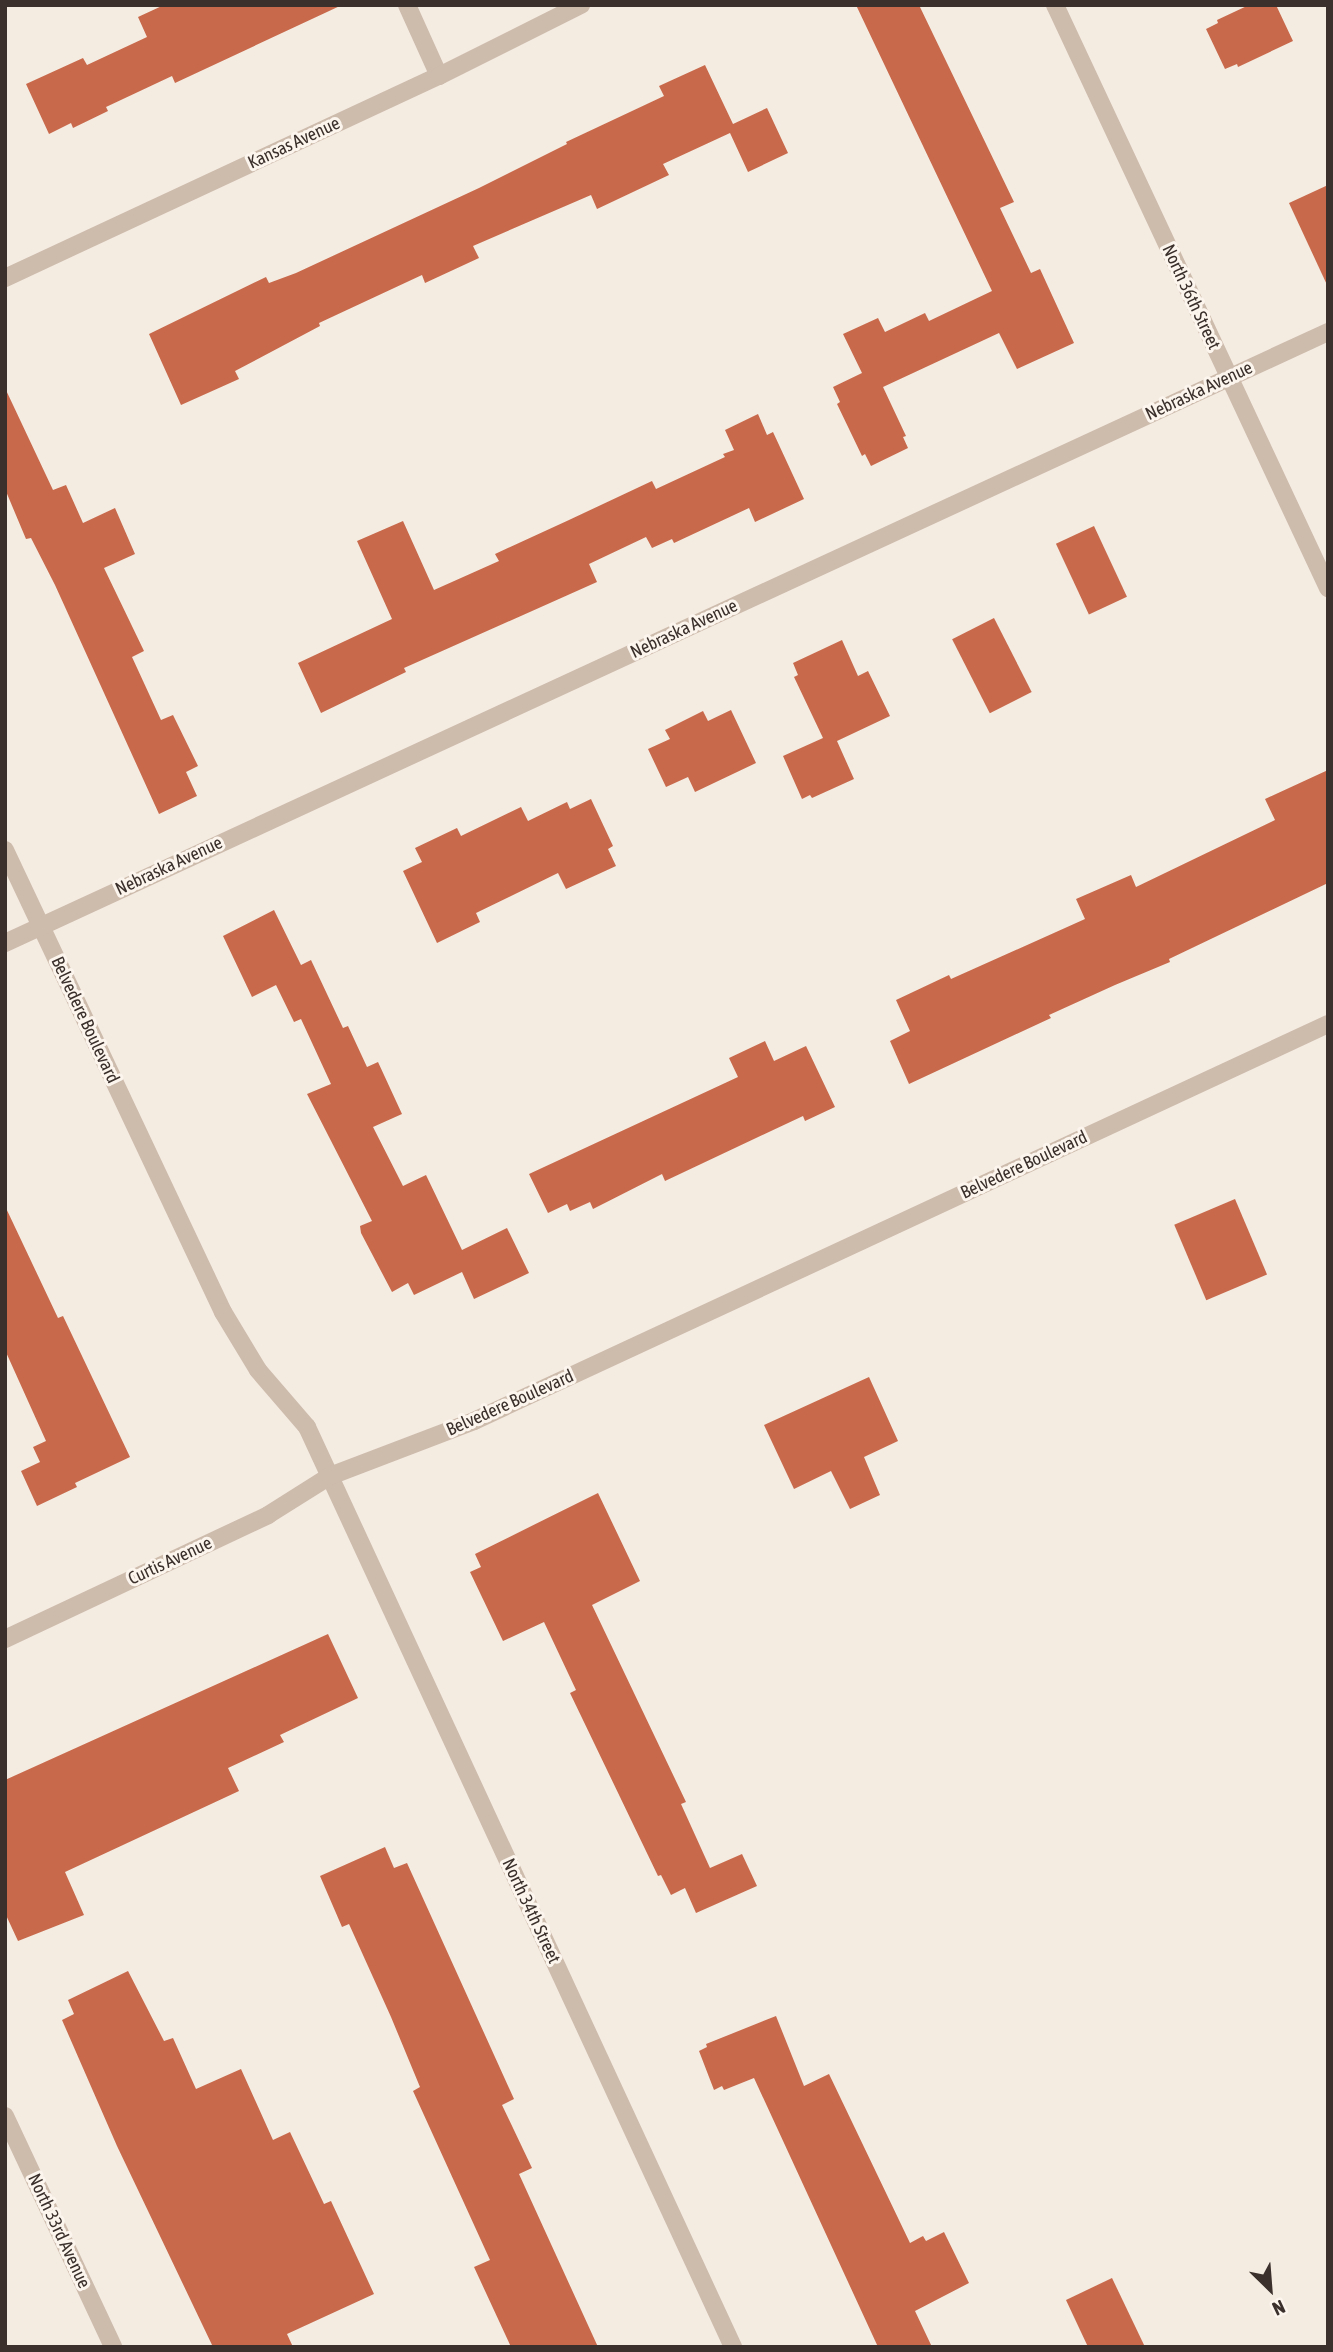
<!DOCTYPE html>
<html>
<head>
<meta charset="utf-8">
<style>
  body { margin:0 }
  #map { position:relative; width:1333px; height:2352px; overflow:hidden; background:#f4ebe1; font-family:"Asap Condensed",sans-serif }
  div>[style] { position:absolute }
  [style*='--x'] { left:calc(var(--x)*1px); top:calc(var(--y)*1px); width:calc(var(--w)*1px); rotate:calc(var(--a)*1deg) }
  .building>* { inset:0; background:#c8694b; transform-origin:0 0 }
  .street>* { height:18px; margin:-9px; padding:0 9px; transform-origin:9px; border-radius:9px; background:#cdbbac }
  span { translate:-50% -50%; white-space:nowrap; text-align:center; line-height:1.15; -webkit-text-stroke:6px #fbf5ee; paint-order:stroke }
  .street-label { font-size:18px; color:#3b302b }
  .frame { position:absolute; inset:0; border:7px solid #3b302b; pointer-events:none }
  .north { position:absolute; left:1235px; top:2254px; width:70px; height:70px; -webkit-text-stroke:5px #fbf5ee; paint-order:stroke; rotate:155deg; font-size:19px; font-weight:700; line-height:28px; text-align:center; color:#3b302b }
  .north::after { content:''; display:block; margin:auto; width:24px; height:32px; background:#3b302b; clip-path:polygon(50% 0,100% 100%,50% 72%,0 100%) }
</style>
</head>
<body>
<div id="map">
  <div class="building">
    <div style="clip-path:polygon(164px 5px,342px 5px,175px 83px,172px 76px,106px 107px,108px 111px,73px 128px,71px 123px,49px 134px,26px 84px,83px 58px,87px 65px,147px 37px,138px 17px)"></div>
    <div style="clip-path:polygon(856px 5px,919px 5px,1014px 202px,1000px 208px,1031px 273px,1040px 269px,1074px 343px,1017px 369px,999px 333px,883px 387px,906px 436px,903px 437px,908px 448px,871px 466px,865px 454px,862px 456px,837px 404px,840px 402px,833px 387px,862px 373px,843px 334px,878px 318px,885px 332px,925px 313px,929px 321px,992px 291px)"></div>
    <div style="clip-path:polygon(1249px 5px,1276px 5px,1293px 41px,1238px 67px,1237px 64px,1225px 69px,1206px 29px,1218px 23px,1217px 20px)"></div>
    <div style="clip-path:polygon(705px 65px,733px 124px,767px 108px,788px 153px,748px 172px,730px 133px,663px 164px,669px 175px,597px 209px,591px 195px,473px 246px,479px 258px,425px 283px,422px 275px,319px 323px,320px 326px,235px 371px,239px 379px,181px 405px,149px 334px,266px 277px,269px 283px,296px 273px,479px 188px,567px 144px,566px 142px,664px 96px,659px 86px)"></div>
    <div style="clip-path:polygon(1328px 185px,1328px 287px,1289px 203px)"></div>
    <div style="clip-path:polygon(5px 388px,53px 490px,66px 485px,83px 523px,115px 508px,135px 554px,104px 568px,144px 651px,132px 657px,161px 720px,173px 715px,198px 766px,186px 772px,197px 796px,159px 814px,55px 585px,31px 538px,26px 539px,5px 489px)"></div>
    <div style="clip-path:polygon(758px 414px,767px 435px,773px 432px,804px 499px,755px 522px,749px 508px,674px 543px,672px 539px,652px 548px,646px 537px,589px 564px,597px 582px,404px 668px,406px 672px,321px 713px,298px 663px,392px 619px,357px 541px,403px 521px,434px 590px,499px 561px,495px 554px,569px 520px,652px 481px,656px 489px,725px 457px,723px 454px,734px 450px,725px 430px)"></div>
    <div style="left:1094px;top:526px;width:78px;height:42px;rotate:65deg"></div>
    <div style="left:994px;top:618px;width:83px;height:47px;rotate:63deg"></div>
    <div style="clip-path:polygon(842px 640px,858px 676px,868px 671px,890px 716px,837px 741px,854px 779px,812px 798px,810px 795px,802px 799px,783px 756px,823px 738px,794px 677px,798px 675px,793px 663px)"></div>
    <div style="clip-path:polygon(731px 710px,756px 763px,695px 792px,688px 777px,666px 787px,648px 749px,670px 739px,665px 730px,703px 711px,708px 721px)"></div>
    <div style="clip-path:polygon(1328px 770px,1328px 883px,1169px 959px,1170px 962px,1115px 985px,1049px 1015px,1051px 1018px,909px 1084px,890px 1041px,910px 1031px,896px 1000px,949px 975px,951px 979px,1085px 919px,1076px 899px,1131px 875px,1136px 887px,1275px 820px,1265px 799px)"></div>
    <div style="clip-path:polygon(591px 799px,613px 846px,608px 849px,616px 866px,566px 889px,558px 873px,476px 913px,480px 922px,437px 943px,403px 871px,422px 862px,415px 848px,457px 828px,461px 836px,521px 807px,528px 821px,567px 802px,570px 809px)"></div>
    <div style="clip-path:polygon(274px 910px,301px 965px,311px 960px,343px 1028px,348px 1026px,367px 1067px,378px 1062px,402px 1114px,373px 1127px,403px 1186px,426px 1175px,462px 1250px,507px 1228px,529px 1273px,474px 1299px,462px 1272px,414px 1295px,408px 1283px,392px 1292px,361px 1233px,360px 1226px,372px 1221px,307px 1094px,331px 1084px,301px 1019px,294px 1022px,276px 985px,252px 997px,223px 936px)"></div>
    <div style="clip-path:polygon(765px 1041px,774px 1061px,806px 1046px,835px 1107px,805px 1121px,803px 1116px,665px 1181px,662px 1174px,593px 1209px,590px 1202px,570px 1211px,567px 1204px,548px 1213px,529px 1174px,738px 1077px,729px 1058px)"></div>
    <div style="left:1235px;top:1199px;width:82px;height:66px;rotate:67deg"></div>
    <div style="clip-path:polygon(5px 1206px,58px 1318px,63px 1316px,130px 1457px,75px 1483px,77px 1487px,37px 1506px,21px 1471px,40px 1462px,33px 1447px,46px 1441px,5px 1350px)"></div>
    <div style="clip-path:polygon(869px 1377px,898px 1441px,864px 1457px,880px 1495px,850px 1509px,831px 1471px,794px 1489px,764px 1425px)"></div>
    <div style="clip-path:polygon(598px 1493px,640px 1581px,592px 1605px,686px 1802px,681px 1804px,710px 1868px,742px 1854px,757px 1886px,696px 1913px,685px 1888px,671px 1895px,661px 1875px,658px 1876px,570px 1693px,576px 1690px,544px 1622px,503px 1641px,470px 1572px,481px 1567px,475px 1554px)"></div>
    <div style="clip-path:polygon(328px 1634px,358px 1698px,280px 1735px,284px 1742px,228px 1768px,239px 1791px,65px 1872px,84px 1915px,18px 1941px,5px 1913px,5px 1780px)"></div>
    <div style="clip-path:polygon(385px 1847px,394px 1868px,407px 1863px,514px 2099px,502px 2105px,532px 2168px,519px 2174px,598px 2347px,511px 2347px,474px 2267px,490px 2260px,413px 2091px,420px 2087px,391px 2017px,349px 1924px,342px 1927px,320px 1876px)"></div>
    <div style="clip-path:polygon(128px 1971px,164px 2041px,173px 2038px,196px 2089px,241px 2069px,273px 2140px,290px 2132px,324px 2204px,331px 2201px,374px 2294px,287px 2334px,293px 2347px,213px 2347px,117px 2146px,62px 2020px,74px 2014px,68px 2000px)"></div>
    <div style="clip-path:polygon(776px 2016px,804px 2086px,829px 2074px,910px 2243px,923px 2236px,926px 2241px,944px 2232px,969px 2283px,915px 2311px,932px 2347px,878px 2347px,754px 2078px,724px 2090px,722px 2086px,714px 2090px,699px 2051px,707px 2047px,706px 2044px)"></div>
    <div style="clip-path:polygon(1112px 2278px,1145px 2347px,1088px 2347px,1066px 2300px)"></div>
  </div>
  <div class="street">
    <div style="--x:407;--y:5;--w:78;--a:65.7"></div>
    <div style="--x:1055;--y:5;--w:644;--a:64.91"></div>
    <div style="--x:5;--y:278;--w:479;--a:-25"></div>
    <div style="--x:439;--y:76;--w:159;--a:-26.6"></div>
    <div style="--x:5;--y:850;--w:511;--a:64.74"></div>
    <div style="--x:223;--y:1312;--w:68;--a:58.9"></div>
    <div style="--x:258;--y:1370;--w:75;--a:49.3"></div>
    <div style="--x:307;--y:1427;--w:1014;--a:65.15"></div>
    <div style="--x:5;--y:943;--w:1457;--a:-24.79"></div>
    <div style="--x:5;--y:1639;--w:291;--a:-25.2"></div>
    <div style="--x:268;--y:1515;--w:73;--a:-32.2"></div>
    <div style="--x:330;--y:1476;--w:154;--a:-20.9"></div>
    <div style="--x:474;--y:1421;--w:942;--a:-24.93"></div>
    <div style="--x:5;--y:2116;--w:255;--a:64.9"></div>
  </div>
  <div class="street-label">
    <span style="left:294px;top:143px;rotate:-25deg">Kansas Avenue</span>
    <span style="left:1191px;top:297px;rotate:65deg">North 36th Street</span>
    <span style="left:1199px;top:391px;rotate:-25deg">Nebraska Avenue</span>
    <span style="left:684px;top:629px;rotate:-25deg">Nebraska Avenue</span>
    <span style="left:169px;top:866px;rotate:-25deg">Nebraska Avenue</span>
    <span style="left:85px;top:1020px;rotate:65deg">Belvedere Boulevard</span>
    <span style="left:1024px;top:1165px;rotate:-25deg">Belvedere Boulevard</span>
    <span style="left:510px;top:1403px;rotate:-24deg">Belvedere Boulevard</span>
    <span style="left:170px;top:1561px;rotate:-25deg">Curtis Avenue</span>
    <span style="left:531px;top:1911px;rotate:65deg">North 34th Street</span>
    <span style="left:59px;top:2231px;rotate:65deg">North 33rd Avenue</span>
  </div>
  <div class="frame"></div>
  <div class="north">N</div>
</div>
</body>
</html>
